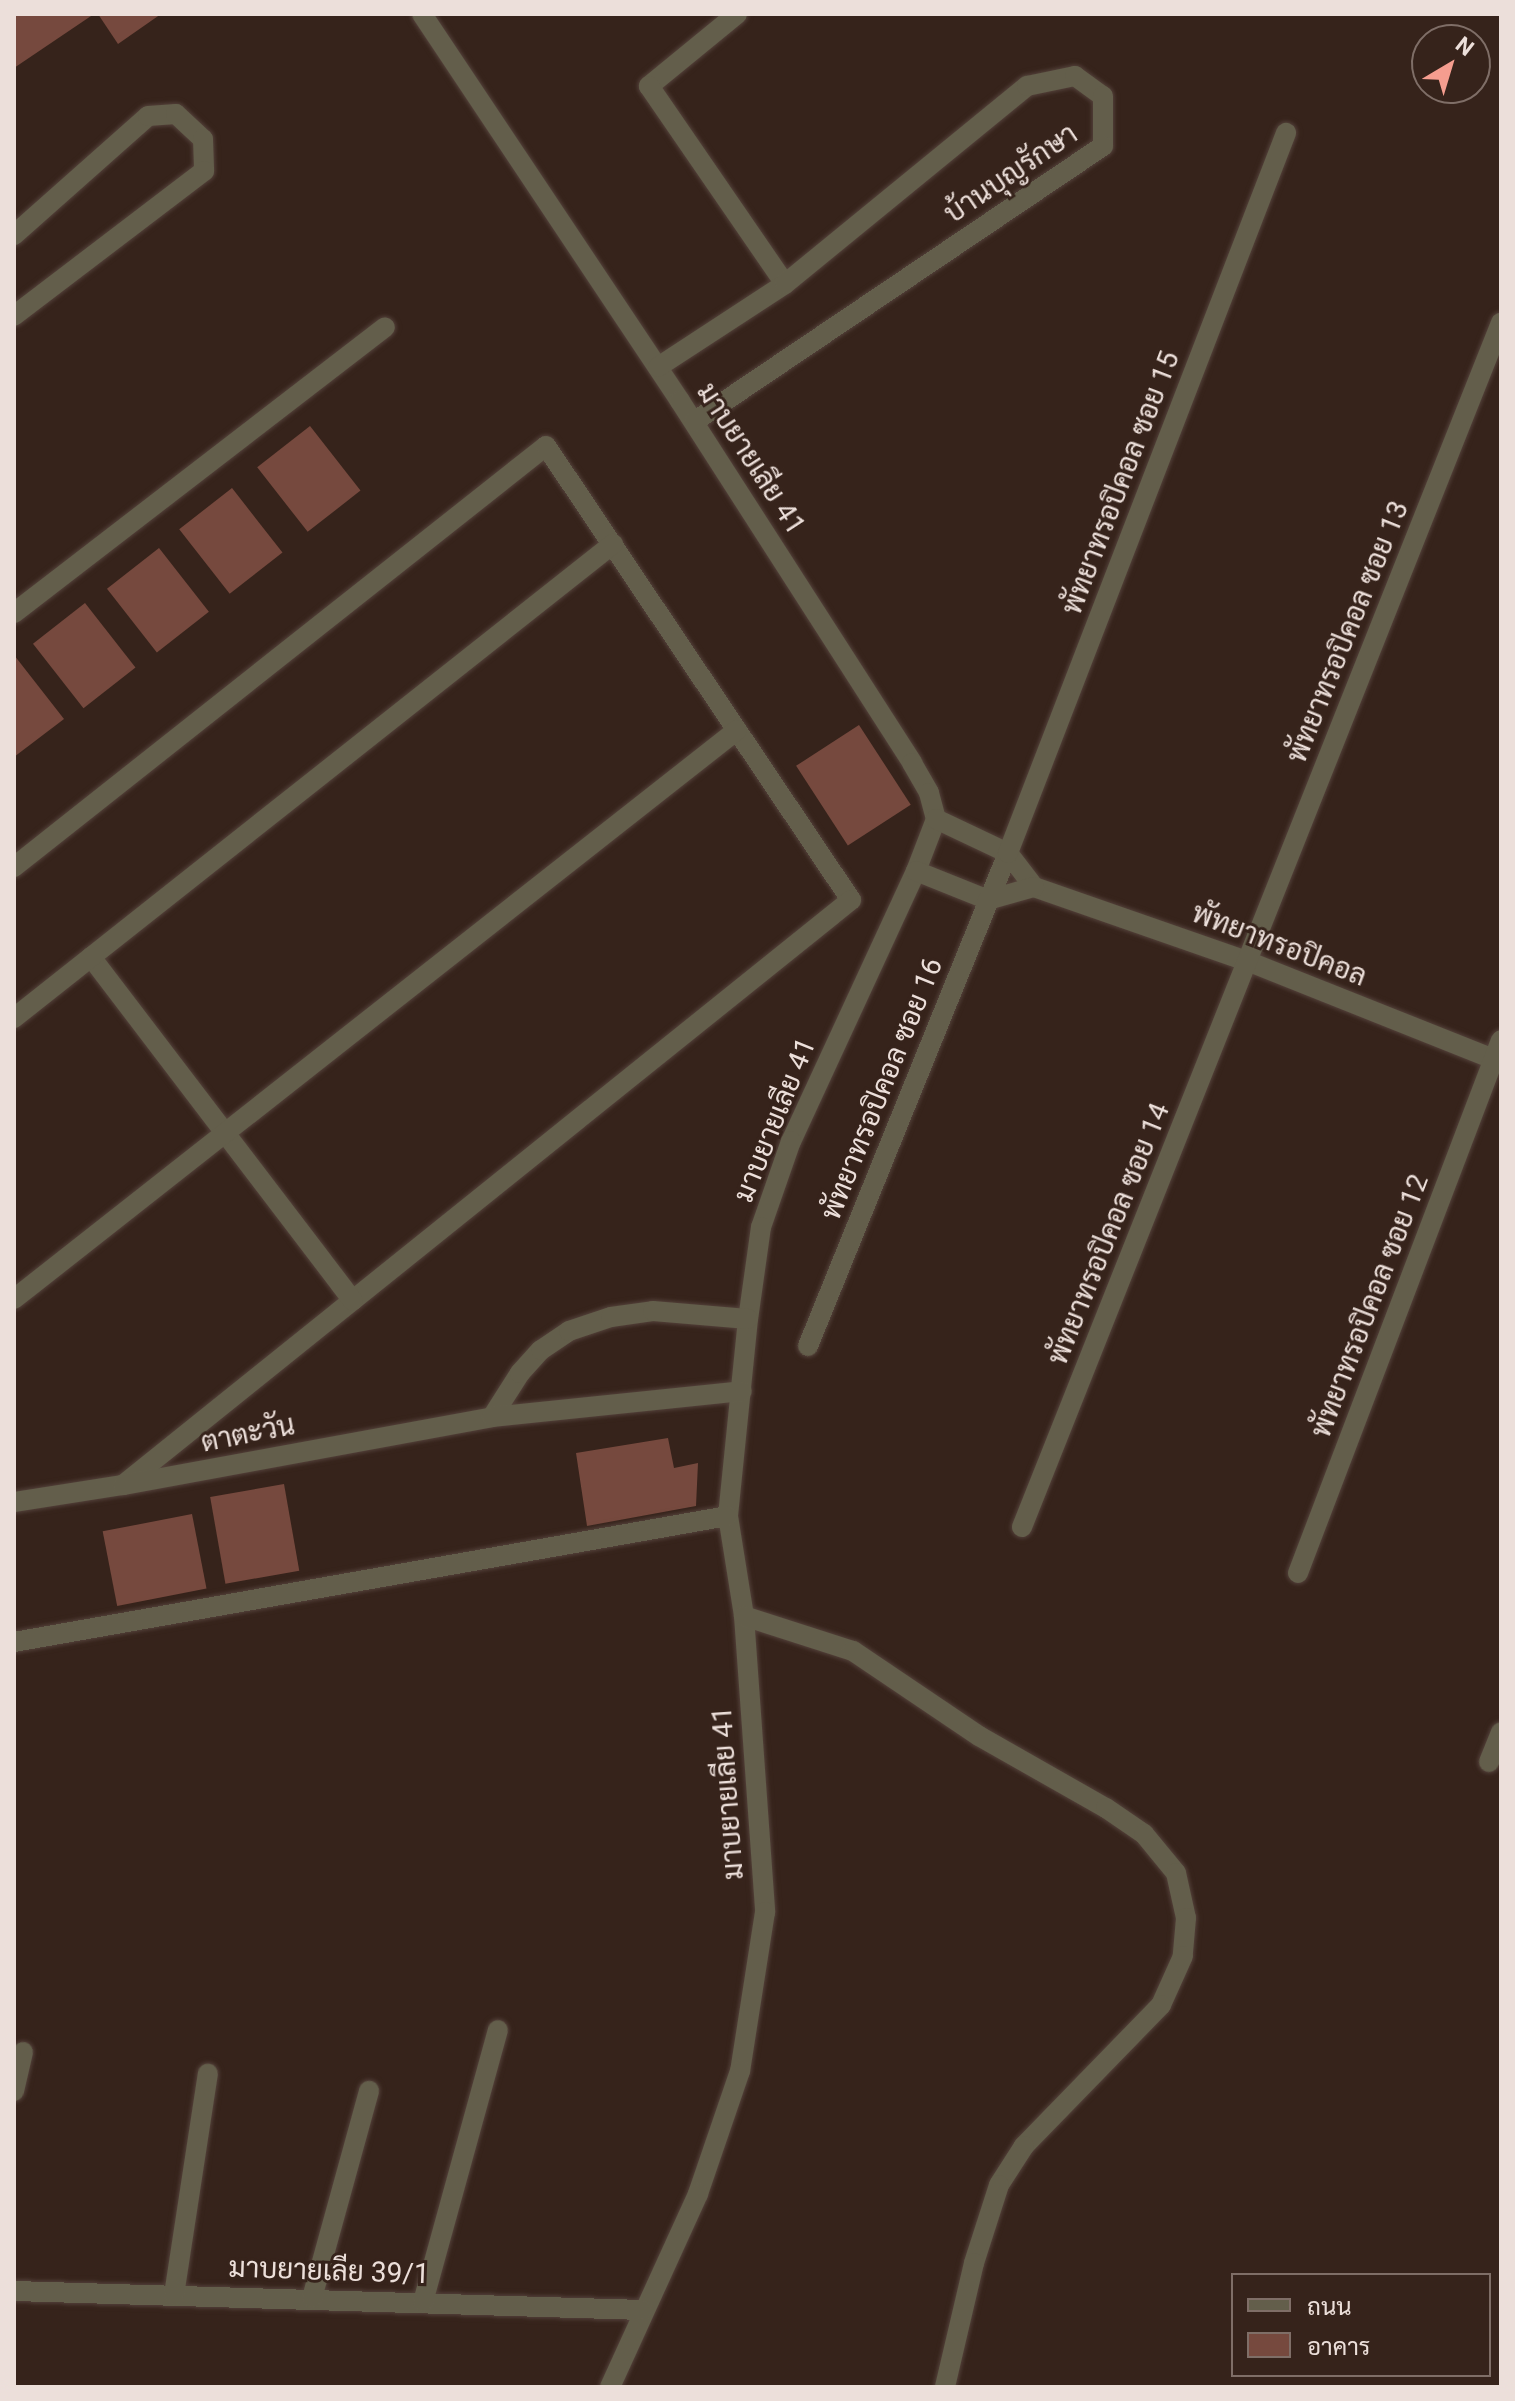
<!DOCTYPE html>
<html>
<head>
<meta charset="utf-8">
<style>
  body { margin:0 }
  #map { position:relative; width:1515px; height:2401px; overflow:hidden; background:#36231b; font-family:Roboto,Sarabun,sans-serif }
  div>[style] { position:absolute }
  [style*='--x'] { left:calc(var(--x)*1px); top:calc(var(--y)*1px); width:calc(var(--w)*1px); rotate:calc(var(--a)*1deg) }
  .building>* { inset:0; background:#76493e; transform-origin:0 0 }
  .roads { filter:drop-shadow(0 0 2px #53413a) drop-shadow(0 0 2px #53413a) }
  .street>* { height:20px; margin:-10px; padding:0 10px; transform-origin:10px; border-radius:10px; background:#635e4b }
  span { translate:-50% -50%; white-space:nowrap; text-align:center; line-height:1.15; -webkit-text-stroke:6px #36231b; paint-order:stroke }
  .street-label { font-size:28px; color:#ecdfda }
  .frame { position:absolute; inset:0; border:16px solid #ecdfda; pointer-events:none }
  .legend { position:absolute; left:1231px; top:2273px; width:260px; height:104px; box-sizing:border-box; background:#36231b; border:2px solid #7f6e67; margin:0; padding:10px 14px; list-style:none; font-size:24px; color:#ecdfda }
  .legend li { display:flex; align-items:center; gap:16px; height:40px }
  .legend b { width:40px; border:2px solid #7f6e67 }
  .north { position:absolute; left:1411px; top:24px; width:80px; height:80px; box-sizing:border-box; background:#36231b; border:2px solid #7f6e67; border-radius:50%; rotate:38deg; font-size:22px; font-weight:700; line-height:32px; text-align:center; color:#ecdfda }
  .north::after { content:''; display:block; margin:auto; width:28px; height:36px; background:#f59d8f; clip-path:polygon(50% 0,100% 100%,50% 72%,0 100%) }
</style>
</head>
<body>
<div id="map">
  <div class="building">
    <div style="clip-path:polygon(14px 14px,94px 14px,14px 68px)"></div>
    <div style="clip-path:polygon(98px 14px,161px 14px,118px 44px)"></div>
    <div style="left:310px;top:426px;width:82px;height:67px;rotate:52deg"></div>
    <div style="left:232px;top:488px;width:82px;height:67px;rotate:52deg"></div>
    <div style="left:159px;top:548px;width:81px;height:66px;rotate:52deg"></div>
    <div style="left:85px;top:603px;width:82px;height:66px;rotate:52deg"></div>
    <div style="clip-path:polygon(14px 655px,64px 719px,14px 757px)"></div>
    <div style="left:859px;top:725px;width:95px;height:75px;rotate:57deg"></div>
    <div style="clip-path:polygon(668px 1438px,674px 1468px,698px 1463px,696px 1506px,587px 1526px,576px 1453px)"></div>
    <div style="left:284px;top:1484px;width:88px;height:75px;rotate:80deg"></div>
    <div style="left:192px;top:1514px;width:76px;height:91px;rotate:79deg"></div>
  </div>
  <div class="roads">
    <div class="street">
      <div style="--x:422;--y:14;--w:465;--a:56.3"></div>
      <div style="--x:680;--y:401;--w:430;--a:57.3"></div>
      <div style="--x:912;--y:763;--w:34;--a:60"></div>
      <div style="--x:929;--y:793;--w:27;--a:75"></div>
      <div style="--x:936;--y:819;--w:56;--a:111"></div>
      <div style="--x:916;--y:871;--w:298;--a:114.8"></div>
      <div style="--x:791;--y:1141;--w:91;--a:109.2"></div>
      <div style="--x:761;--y:1227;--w:93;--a:98"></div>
      <div style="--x:748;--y:1319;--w:198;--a:95.8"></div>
      <div style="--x:728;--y:1516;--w:101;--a:80.9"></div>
      <div style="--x:744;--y:1616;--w:297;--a:85.9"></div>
      <div style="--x:765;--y:1912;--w:161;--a:98.9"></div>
      <div style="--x:740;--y:2071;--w:130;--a:108.9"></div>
      <div style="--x:698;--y:2194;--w:212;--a:114.5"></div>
      <div style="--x:737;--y:14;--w:114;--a:140.7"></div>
      <div style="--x:649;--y:86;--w:240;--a:55.5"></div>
      <div style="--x:14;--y:235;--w:179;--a:-41.6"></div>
      <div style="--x:148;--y:116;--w:28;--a:-4"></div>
      <div style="--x:176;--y:114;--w:37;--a:43"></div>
      <div style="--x:203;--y:139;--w:32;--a:88"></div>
      <div style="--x:204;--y:171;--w:239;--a:142.7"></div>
      <div style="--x:658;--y:367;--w:152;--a:-33.2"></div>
      <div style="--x:785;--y:284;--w:313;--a:-39.3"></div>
      <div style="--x:1027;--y:86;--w:49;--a:-11.8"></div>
      <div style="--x:1075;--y:76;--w:34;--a:36"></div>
      <div style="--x:1103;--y:96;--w:50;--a:90"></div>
      <div style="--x:1103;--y:146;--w:493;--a:146"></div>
      <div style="--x:14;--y:613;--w:468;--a:-37.6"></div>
      <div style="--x:936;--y:819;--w:80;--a:25.3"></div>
      <div style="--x:1008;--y:853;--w:43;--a:52.6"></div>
      <div style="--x:1034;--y:887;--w:225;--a:19.2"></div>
      <div style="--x:1247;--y:961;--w:273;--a:21.7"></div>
      <div style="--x:14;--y:867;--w:678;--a:-38.36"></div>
      <div style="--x:546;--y:446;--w:547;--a:56.11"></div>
      <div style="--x:851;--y:900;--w:934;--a:141.22"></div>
      <div style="--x:916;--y:871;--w:78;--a:21.9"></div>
      <div style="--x:988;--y:900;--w:48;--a:-15.8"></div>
      <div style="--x:91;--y:957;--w:432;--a:52.7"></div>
      <div style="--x:14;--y:1018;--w:764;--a:-38.36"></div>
      <div style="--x:14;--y:1299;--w:920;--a:-38.2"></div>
      <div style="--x:808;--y:1346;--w:532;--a:-67.92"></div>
      <div style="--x:1008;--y:853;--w:772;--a:-68.89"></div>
      <div style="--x:492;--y:1417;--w:52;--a:-57.5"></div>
      <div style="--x:520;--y:1373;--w:31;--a:-48"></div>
      <div style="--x:541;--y:1350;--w:34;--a:-34"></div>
      <div style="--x:569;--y:1331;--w:44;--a:-18.4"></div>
      <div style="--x:611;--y:1317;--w:42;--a:-8.1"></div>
      <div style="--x:653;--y:1311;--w:95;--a:4.8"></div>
      <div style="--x:14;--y:1502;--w:110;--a:-8.9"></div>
      <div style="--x:123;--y:1485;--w:375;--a:-10.4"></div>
      <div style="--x:492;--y:1417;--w:251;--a:-5.9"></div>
      <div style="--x:1022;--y:1527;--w:1296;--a:-68.31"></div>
      <div style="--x:1298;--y:1573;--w:570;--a:-69.15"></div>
      <div style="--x:744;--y:1616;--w:114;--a:17.8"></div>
      <div style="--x:853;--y:1651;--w:152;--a:34"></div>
      <div style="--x:979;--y:1736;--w:146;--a:29.6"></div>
      <div style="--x:1106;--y:1808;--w:46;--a:34.4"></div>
      <div style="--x:1144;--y:1834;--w:50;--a:50.6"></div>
      <div style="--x:1176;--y:1873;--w:46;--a:77.5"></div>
      <div style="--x:1186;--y:1918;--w:38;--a:95"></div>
      <div style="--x:1183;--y:1956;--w:54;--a:114.2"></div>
      <div style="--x:1161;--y:2005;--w:197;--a:134.2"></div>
      <div style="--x:1024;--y:2146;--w:46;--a:122.7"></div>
      <div style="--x:999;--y:2185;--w:82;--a:107.8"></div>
      <div style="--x:974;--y:2263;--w:127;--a:103.2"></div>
      <div style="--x:14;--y:1642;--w:725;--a:-10.01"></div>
      <div style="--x:1489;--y:1762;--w:32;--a:-68"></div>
      <div style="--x:14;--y:2091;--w:40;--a:-77"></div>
      <div style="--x:14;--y:2291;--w:628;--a:1.73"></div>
      <div style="--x:174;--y:2295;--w:224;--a:-81.3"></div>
      <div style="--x:312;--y:2298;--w:215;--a:-74.6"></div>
      <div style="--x:423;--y:2302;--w:282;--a:-74.6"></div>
    </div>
  </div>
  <div class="street-label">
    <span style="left:1011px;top:174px;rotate:-34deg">บ้านบุญรักษา</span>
    <span style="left:751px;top:459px;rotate:57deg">มาบยายเลีย 41</span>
    <span style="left:1121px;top:483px;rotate:-69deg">พัทยาทรอปิคอล ซอย 15</span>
    <span style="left:1348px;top:632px;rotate:-68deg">พัทยาทรอปิคอล ซอย 13</span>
    <span style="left:1279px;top:945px;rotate:21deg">พัทยาทรอปิคอล</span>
    <span style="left:882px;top:1089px;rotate:-68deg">พัทยาทรอปิคอล ซอย 16</span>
    <span style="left:775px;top:1120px;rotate:-68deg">มาบยายเลีย 41</span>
    <span style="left:1109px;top:1234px;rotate:-68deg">พัทยาทรอปิคอล ซอย 14</span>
    <span style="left:1370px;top:1306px;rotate:-69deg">พัทยาทรอปิคอล ซอย 12</span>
    <span style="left:248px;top:1434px;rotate:-11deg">ตาตะวัน</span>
    <span style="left:728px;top:1793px;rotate:-94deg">มาบยายเลีย 41</span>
    <span style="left:329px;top:2271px;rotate:2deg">มาบยายเลีย 39/1</span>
  </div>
  <div class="frame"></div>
  <ul class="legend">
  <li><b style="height:10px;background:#635e4b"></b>ถนน</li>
  <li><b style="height:22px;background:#76493e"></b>อาคาร</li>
  </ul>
  <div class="north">N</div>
</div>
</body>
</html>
